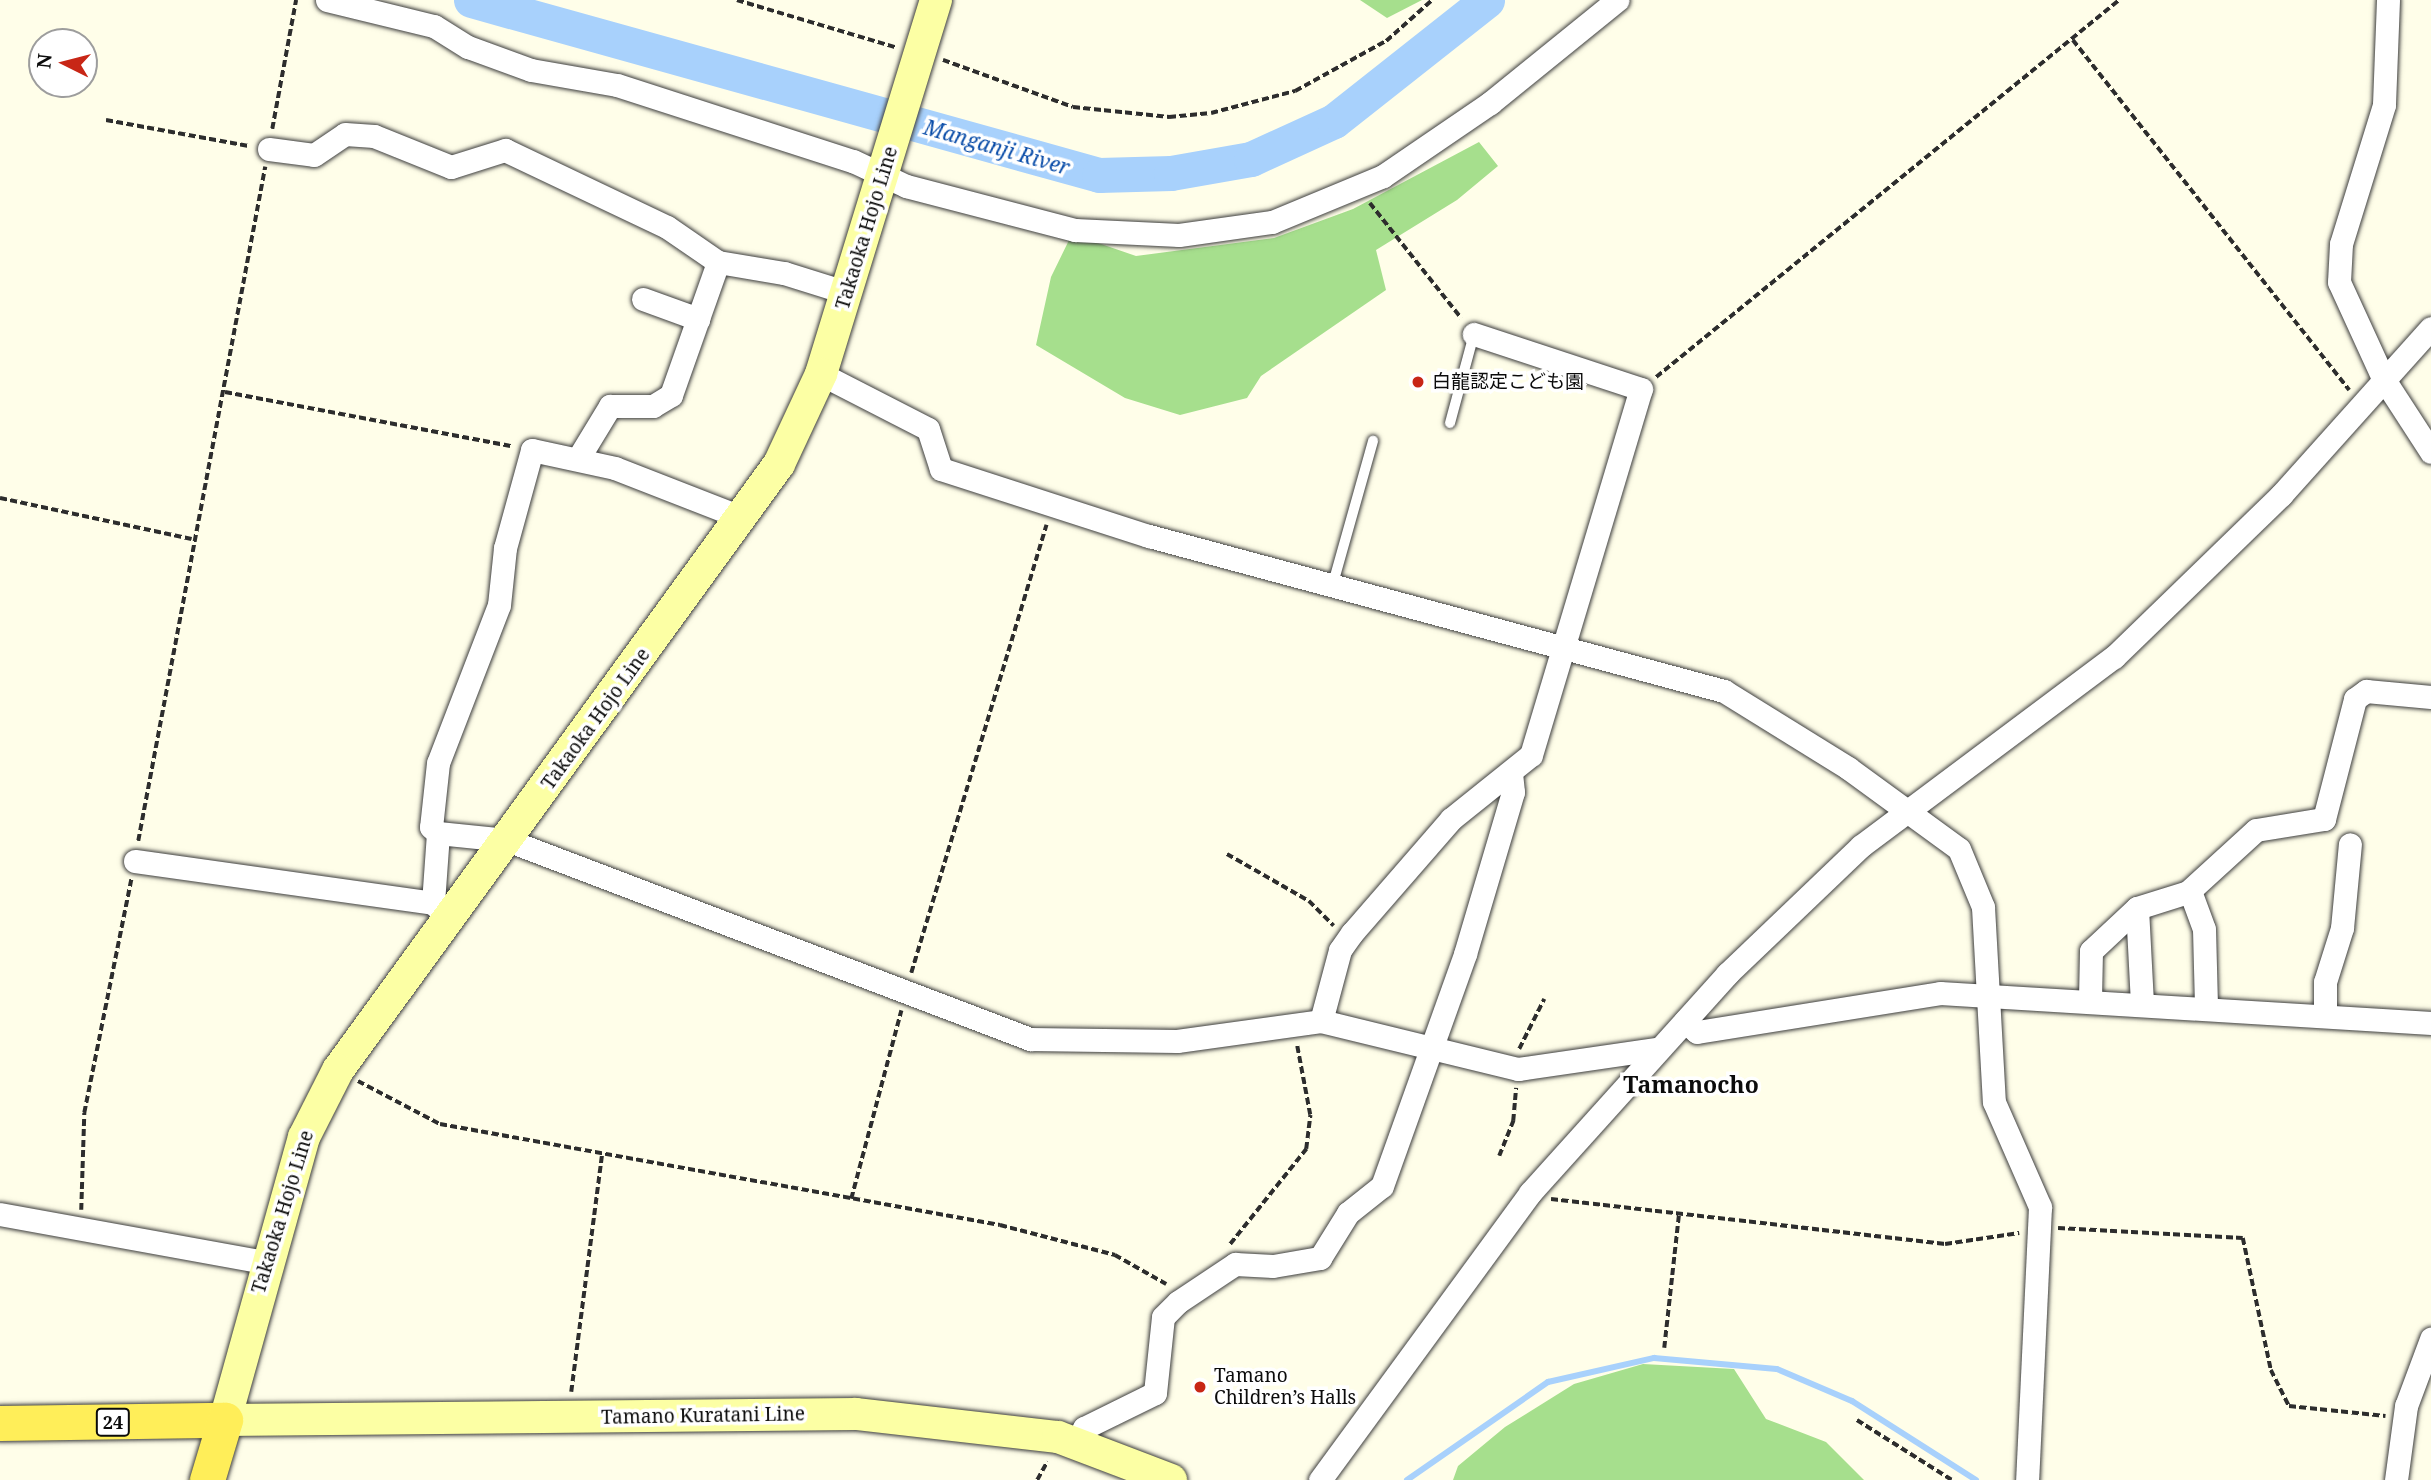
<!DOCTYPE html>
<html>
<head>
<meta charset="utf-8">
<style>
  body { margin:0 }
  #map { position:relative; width:2431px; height:1480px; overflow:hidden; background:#fffee9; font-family:"Noto Serif","Noto Sans JP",serif }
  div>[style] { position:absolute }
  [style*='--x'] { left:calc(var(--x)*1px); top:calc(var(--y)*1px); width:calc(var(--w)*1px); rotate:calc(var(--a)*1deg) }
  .forest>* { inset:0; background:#a6df8d }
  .stream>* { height:6px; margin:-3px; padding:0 3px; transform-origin:3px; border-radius:3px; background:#a8d1fc }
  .river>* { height:35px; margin:-17.5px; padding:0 17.5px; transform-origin:17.5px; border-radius:17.5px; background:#a8d1fc }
  .path>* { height:3.5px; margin-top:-1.75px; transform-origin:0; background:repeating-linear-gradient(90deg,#2d2d2d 0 7px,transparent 0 10.5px) }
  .roads { filter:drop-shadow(0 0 2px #3e3e3e) drop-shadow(0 0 2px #3e3e3e) }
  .lane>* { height:10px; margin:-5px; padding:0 5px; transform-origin:5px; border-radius:5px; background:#fff }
  .street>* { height:23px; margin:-11.5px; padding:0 11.5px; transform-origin:11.5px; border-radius:11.5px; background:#fff }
  .secondary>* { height:32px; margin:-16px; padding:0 16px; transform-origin:16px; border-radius:16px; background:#fcffa4 }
  .primary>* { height:35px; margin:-17.5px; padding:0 17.5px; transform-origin:17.5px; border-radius:17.5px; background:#ffee59 }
  .dots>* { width:19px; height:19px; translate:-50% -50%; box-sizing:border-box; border:4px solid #fff; border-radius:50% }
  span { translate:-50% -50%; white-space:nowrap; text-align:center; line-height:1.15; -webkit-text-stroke:7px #fff; paint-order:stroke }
  .shield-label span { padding:2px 5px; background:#fff; border:2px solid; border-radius:5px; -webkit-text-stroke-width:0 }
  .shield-label { font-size:18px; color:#0b0b0b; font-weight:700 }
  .street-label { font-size:19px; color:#0b0b0b }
  .poi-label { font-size:19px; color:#0b0b0b }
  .left { translate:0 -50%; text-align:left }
  .water-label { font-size:21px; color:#094ca8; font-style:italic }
  .quarter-label { font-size:23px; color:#0b0b0b; font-weight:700 }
  .north { position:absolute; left:28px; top:28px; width:70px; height:70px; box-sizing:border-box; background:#fff; border:2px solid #9d9d9d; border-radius:50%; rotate:276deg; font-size:19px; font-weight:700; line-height:28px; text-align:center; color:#0b0b0b }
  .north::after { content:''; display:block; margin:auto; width:24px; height:32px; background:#c82616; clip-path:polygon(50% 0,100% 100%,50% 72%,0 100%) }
</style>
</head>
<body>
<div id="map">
  <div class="forest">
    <div style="clip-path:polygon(1360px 0,1422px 0,1387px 18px)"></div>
    <div style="clip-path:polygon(1479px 142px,1498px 166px,1457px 200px,1376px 250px,1386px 290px,1261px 376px,1247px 398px,1180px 415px,1125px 398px,1036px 345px,1051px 277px,1072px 234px,1136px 256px,1274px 238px,1353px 209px)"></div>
    <div style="clip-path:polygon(1643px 1364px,1734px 1369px,1766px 1419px,1826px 1442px,1864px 1480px,1453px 1480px,1458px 1466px,1505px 1427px,1574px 1384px)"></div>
  </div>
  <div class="stream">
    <div style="--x:1407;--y:1480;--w:172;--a:-34.8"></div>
    <div style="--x:1548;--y:1382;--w:109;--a:-12.8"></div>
    <div style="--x:1654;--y:1358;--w:123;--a:5.1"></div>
    <div style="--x:1777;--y:1369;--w:82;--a:23.1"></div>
    <div style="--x:1852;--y:1401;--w:147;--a:32.5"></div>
  </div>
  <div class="river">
    <div style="--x:471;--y:0;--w:652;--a:15.57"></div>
    <div style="--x:1099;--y:175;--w:72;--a:-1.6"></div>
    <div style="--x:1171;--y:173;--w:81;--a:-9.9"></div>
    <div style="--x:1251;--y:159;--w:91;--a:-24.6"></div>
    <div style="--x:1334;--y:121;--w:195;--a:-38.3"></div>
  </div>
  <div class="path">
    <div style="--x:737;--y:0;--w:165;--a:16.6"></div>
    <div style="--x:2073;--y:40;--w:446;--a:51.7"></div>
    <div style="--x:943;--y:60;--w:138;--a:19.9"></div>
    <div style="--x:1073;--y:107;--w:97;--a:5.9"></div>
    <div style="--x:1169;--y:117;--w:42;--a:-5.4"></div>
    <div style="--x:1211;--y:113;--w:87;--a:-14.7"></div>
    <div style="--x:1295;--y:91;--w:104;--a:-28.8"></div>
    <div style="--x:1386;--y:41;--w:62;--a:-41.7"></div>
    <div style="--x:106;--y:120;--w:145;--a:10.3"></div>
    <div style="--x:272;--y:129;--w:131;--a:-79.5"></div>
    <div style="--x:1370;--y:203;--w:147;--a:51.6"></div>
    <div style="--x:1656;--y:377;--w:597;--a:-39.15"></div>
    <div style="--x:225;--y:392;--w:292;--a:10.7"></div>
    <div style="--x:0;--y:498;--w:196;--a:12.1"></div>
    <div style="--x:138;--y:841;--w:686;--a:-79.33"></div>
    <div style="--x:1227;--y:854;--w:95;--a:29.8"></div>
    <div style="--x:1309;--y:901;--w:35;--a:45"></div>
    <div style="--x:911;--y:973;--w:468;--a:-73.2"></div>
    <div style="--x:1519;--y:1049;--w:56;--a:-63.4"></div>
    <div style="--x:358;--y:1081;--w:93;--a:27.7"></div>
    <div style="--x:440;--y:1124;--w:569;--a:10.22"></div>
    <div style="--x:1000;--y:1225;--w:119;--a:14.6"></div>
    <div style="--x:1115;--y:1255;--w:59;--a:29.6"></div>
    <div style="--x:1499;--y:1156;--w:38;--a:-68"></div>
    <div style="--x:1513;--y:1121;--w:33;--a:-85"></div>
    <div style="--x:851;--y:1199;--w:195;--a:-75.1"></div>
    <div style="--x:1551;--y:1199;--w:397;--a:6.5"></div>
    <div style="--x:1945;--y:1244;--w:75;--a:-8.5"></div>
    <div style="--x:81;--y:1210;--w:97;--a:-88.2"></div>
    <div style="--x:84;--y:1113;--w:239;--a:-78.6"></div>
    <div style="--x:2058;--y:1228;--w:185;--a:3.1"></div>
    <div style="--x:2243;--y:1238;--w:135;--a:78"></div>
    <div style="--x:2271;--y:1370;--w:40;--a:63.4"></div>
    <div style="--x:2289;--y:1406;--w:97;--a:5.9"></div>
    <div style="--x:1230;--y:1244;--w:122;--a:-51.3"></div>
    <div style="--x:1306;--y:1149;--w:34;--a:-83"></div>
    <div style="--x:1310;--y:1115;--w:70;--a:-100.7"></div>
    <div style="--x:1664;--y:1348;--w:136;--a:-83.7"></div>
    <div style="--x:571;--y:1392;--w:240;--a:-82.6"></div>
    <div style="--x:1857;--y:1420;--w:112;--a:32.3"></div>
    <div style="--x:1037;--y:1480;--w:21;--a:-61"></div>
  </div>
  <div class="roads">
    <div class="lane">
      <div style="--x:1450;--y:423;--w:92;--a:-74.9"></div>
      <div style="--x:1332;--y:587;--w:152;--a:-74.3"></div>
    </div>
    <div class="street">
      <div style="--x:327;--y:0;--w:110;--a:13.7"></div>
      <div style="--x:434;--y:26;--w:40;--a:32"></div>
      <div style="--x:468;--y:47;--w:67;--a:20.1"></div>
      <div style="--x:531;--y:70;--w:87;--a:9.9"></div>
      <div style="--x:617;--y:85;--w:248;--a:17.9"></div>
      <div style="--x:853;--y:161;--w:59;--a:25.3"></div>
      <div style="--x:906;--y:186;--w:175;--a:14.6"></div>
      <div style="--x:1075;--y:230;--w:104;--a:2.8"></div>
      <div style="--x:1179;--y:235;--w:94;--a:-8"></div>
      <div style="--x:1272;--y:222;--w:120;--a:-22.5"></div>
      <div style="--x:1383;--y:176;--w:130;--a:-34.3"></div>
      <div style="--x:1490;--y:103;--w:164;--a:-39"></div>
      <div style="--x:2388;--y:0;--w:105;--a:92.2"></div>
      <div style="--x:2384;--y:105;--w:145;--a:107.2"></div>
      <div style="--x:2341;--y:244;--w:38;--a:93"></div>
      <div style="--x:2339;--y:282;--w:106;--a:65.4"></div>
      <div style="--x:2383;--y:378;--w:88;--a:57"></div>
      <div style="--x:269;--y:149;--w:45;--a:7.6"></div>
      <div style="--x:314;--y:155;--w:37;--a:-34"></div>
      <div style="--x:345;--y:134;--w:29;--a:4"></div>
      <div style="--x:374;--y:136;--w:83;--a:21.9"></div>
      <div style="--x:451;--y:167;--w:57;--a:-17.5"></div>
      <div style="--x:505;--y:150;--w:179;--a:25.4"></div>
      <div style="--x:667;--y:227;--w:62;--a:34.5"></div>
      <div style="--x:718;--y:262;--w:67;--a:9.5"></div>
      <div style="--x:784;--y:273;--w:67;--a:17.4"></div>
      <div style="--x:643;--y:299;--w:59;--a:20"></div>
      <div style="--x:821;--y:374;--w:120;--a:27.2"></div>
      <div style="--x:928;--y:429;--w:42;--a:72"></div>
      <div style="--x:941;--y:469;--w:219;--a:17.9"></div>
      <div style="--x:1149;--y:536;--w:596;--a:15.09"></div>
      <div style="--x:1724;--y:691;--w:146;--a:31.8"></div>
      <div style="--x:1848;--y:768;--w:137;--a:36.1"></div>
      <div style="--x:1959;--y:849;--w:63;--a:67.5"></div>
      <div style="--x:1983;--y:907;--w:195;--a:86.8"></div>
      <div style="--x:1994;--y:1102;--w:115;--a:66.3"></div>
      <div style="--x:2040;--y:1207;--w:273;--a:92.7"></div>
      <div style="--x:579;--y:457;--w:60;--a:-58.7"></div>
      <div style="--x:610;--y:406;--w:43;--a:0"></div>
      <div style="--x:653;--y:406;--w:21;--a:-31"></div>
      <div style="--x:671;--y:395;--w:141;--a:-70.5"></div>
      <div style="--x:743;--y:518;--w:137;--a:-158.7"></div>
      <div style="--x:615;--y:468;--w:85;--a:-167.8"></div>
      <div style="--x:532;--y:450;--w:102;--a:105.4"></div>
      <div style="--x:505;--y:548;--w:57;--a:96"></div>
      <div style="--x:499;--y:605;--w:169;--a:111.1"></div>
      <div style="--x:438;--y:763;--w:64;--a:96.2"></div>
      <div style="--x:431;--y:827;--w:9;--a:41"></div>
      <div style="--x:438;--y:833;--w:69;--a:5.8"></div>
      <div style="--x:507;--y:840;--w:560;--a:20.83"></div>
      <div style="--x:1030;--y:1039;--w:147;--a:0.8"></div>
      <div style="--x:1177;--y:1041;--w:145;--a:-7.9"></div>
      <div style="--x:1321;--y:1021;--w:203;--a:13.7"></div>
      <div style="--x:1518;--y:1069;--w:138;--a:-8.3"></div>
      <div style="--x:135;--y:861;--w:301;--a:8"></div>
      <div style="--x:433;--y:903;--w:21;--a:43"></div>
      <div style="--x:2190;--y:891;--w:40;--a:69.8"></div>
      <div style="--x:2204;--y:929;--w:78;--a:88.5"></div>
      <div style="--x:433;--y:903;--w:70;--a:-85.9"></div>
      <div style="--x:2137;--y:908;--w:95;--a:87"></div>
      <div style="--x:2090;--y:999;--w:48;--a:-88.8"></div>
      <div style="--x:2091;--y:951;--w:63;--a:-43.1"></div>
      <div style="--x:2137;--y:908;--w:53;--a:-17.4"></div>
      <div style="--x:2188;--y:892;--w:92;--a:-42.4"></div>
      <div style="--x:2256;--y:830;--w:69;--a:-9.2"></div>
      <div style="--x:2324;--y:819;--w:124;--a:-75.5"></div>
      <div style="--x:2355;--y:699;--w:14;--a:-36"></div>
      <div style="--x:2366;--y:691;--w:65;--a:5.3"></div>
      <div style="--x:2325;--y:1016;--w:34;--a:-90"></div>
      <div style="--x:2325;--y:982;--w:57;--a:-72.5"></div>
      <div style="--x:2342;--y:928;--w:84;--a:-84.6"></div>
      <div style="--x:1321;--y:1021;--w:73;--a:-75"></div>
      <div style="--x:1340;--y:950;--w:21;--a:-55"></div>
      <div style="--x:1352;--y:933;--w:151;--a:-49"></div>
      <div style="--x:1451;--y:819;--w:102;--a:-38.7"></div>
      <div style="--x:1531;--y:755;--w:382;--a:-73.3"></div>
      <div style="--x:1641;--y:389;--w:176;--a:-161.8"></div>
      <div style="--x:1685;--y:1021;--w:16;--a:43"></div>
      <div style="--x:1697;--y:1032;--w:246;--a:-9.1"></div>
      <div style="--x:1940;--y:993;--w:492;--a:3.5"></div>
      <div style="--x:0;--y:1214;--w:269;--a:10.3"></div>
      <div style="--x:1077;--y:1442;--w:16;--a:-63"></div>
      <div style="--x:1084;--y:1428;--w:79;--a:-26.2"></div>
      <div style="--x:1155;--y:1393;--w:76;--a:-84"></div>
      <div style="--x:1163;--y:1317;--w:21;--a:-45"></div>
      <div style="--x:1178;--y:1302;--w:69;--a:-33.7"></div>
      <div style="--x:1235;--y:1264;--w:38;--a:3"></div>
      <div style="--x:1273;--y:1266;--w:48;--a:-9.7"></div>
      <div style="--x:1320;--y:1258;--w:53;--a:-58.1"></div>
      <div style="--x:1348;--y:1213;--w:43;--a:-38.5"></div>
      <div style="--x:1382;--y:1186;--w:246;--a:-70.3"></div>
      <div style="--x:1465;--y:954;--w:169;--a:-73.5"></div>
      <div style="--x:1513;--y:792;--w:19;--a:-96"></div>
      <div style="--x:1320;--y:1480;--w:356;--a:-53.8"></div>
      <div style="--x:1530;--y:1193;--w:295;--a:-48"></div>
      <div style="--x:1727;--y:974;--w:185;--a:-43.7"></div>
      <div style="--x:1861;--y:846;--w:316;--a:-36.8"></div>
      <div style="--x:2114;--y:657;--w:233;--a:-44.1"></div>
      <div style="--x:2281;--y:495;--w:224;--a:-48.1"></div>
      <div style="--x:2396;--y:1480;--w:75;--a:-82.3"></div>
      <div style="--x:2406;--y:1406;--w:72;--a:-69.5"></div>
    </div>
    <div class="secondary">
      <div style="--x:936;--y:0;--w:391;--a:107.1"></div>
      <div style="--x:821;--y:374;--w:99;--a:115"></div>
      <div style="--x:779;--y:464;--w:749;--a:126.04"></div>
      <div style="--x:338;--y:1070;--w:75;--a:116.9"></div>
      <div style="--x:304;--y:1137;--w:294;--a:105.6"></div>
      <div style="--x:225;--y:1420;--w:631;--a:-0.54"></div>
      <div style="--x:856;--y:1414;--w:203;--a:6.5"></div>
      <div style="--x:1058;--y:1437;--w:121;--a:20.8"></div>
    </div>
    <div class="primary">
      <div style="--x:0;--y:1423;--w:225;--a:-0.8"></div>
      <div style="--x:225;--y:1420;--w:63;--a:106.7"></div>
    </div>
  </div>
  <div class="dots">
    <div style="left:1418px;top:382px;background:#c82616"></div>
    <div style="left:1200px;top:1387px;background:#c82616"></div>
  </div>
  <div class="shield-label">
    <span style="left:113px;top:1422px">24</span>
  </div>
  <div class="street-label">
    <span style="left:867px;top:228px;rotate:-73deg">Takaoka Hojo Line</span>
    <span style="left:596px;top:719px;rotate:-54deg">Takaoka Hojo Line</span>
    <span style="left:283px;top:1212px;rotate:-73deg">Takaoka Hojo Line</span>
    <span style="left:703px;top:1416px;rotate:-1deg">Tamano Kuratani Line</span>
  </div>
  <div class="poi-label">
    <span class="left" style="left:1432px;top:382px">白龍認定こども園</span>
    <span class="left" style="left:1214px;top:1387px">Tamano<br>Children’s Halls</span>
  </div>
  <div class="water-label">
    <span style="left:997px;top:147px;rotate:16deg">Manganji River</span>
  </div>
  <div class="quarter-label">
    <span style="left:1691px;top:1084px">Tamanocho</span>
  </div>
  <div class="north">N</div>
</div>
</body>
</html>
